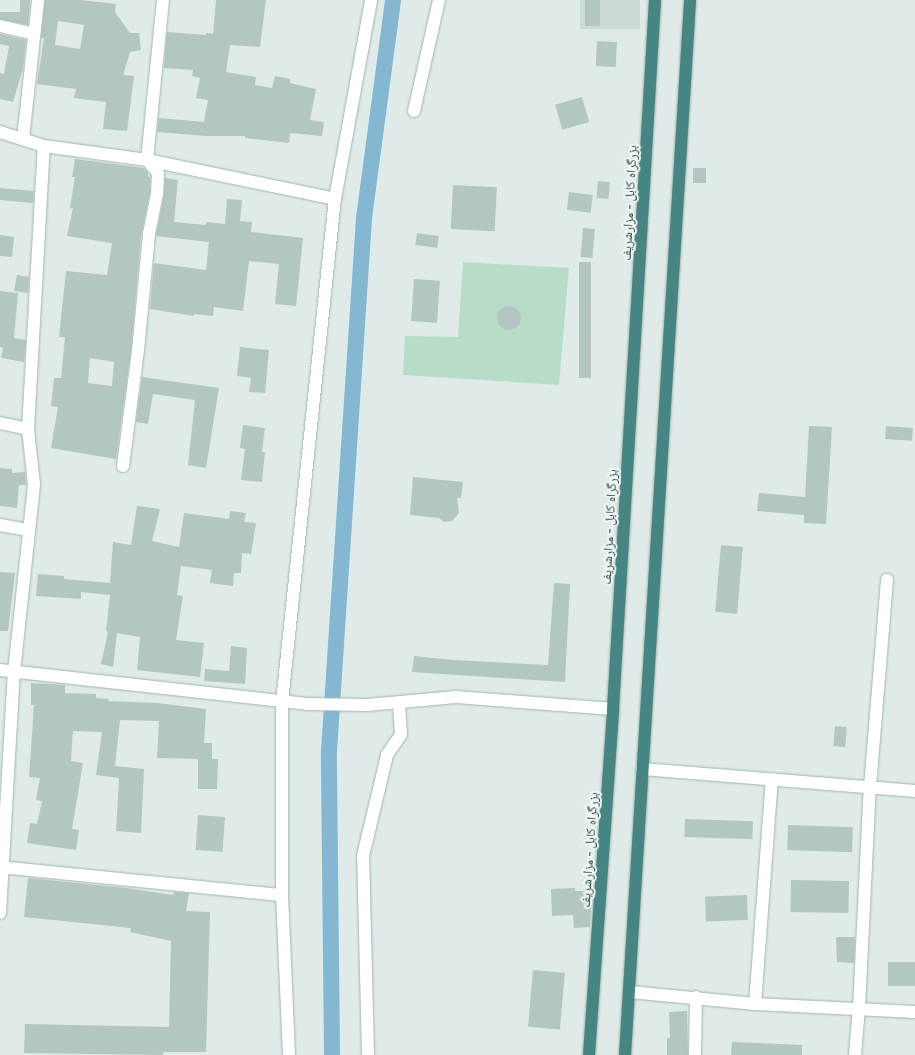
<!DOCTYPE html>
<html>
<head>
<meta charset="utf-8">
<style>
  body { margin:0 }
  #map { position:relative; width:915px; height:1055px; overflow:hidden; background:#dfebe8; font-family:"Golos Text","Noto Naskh Arabic",sans-serif }
  div>[style] { position:absolute }
  [style*='--x'] { left:calc(var(--x)*1px); top:calc(var(--y)*1px); width:calc(var(--w)*1px); rotate:calc(var(--a)*1deg) }
  .built>* { inset:0; background:#cddbd7; transform-origin:0 0 }
  .green>* { inset:0; background:#b7ddc8 }
  .canal>* { height:16px; margin:-8px; padding:0 8px; transform-origin:8px; border-radius:8px; background:#84b8d2 }
  .building>* { inset:0; background:#b4c6c1; transform-origin:0 0 }
  .round { border-radius:50% }
  .roads { filter:drop-shadow(0 0 1px #a2b3b0) drop-shadow(0 0 1px #a2b3b0) }
  .minor>* { height:12px; margin:-6px; padding:0 6px; transform-origin:6px; border-radius:6px; background:#fff }
  .trunk>* { height:12px; margin:-6px; padding:0 6px; transform-origin:6px; border-radius:6px; background:#468582 }
  span { translate:-50% -50%; white-space:nowrap; text-align:center; line-height:1.15; -webkit-text-stroke:4px #eff7f5; paint-order:stroke }
  .street-label { font-size:13px; color:#203b39 }
</style>
</head>
<body>
<div id="map">
  <div class="built">
    <div style="left:580px;top:0;width:60px;height:29px"></div>
  </div>
  <div class="green">
    <div style="clip-path:polygon(463px 262px,569px 268px,559px 385px,403px 375px,405px 336px,458px 337px)"></div>
  </div>
  <div class="canal">
    <div style="--x:332;--y:1055;--w:304;--a:-90.6"></div>
    <div style="--x:329;--y:751;--w:534;--a:-86.24"></div>
    <div style="--x:364;--y:218;--w:220;--a:-82.4"></div>
  </div>
  <div class="building">
    <div style="clip-path:polygon(20px 0,30px 0,28px 25px,0 19px,0 12px,20px 12px)"></div>
    <div style="clip-path:polygon(evenodd,45px 0,81px 0,116px 4px,115px 12px,130px 33px,139px 33px,141px 50px,130px 52px,123px 75px,134px 76px,127px 131px,103px 129px,106px 102px,74px 98px,76px 89px,37px 84px,44px 38px,41px 38px,45px 0,58px 21px,84px 25px,80px 49px,55px 45px,58px 21px)"></div>
    <div style="clip-path:polygon(216px 0,266px 0,260px 47px,230px 45px,226px 72px,256px 77px,255px 85px,272px 88px,275px 76px,290px 79px,290px 83px,316px 89px,310px 120px,324px 122px,322px 136px,290px 133px,289px 143px,245px 138px,245px 136px,206px 136px,157px 132px,159px 118px,204px 122px,208px 100px,196px 98px,200px 78px,192px 76px,193px 70px,164px 68px,167px 32px,206px 35px,206px 33px,213px 34px)"></div>
    <div style="left:585px;top:0;width:15px;height:26px"></div>
    <div style="clip-path:polygon(0 34px,26px 40px,23px 68px,13px 102px,0 99px,0 73px,4px 74px,9px 46px,0 44px)"></div>
    <div style="left:597px;top:41px;width:20px;height:25px;rotate:3deg"></div>
    <div style="left:582px;top:97px;width:26px;height:28px;rotate:74deg"></div>
    <div style="clip-path:polygon(evenodd,75px 159px,144px 168px,148px 173px,148px 177px,150px 177px,150px 193px,141px 235px,131px 350px,116px 459px,51px 448px,58px 407px,51px 406px,54px 378px,61px 378px,65px 337px,59px 337px,66px 271px,107px 275px,112px 243px,67px 236px,73px 208px,70px 208px,75px 177px,72px 177px,75px 159px,90px 358px,114px 362px,112px 386px,88px 383px,90px 358px)"></div>
    <div style="left:693px;top:168px;width:13px;height:15px"></div>
    <div style="clip-path:polygon(165px 178px,178px 180px,174px 222px,206px 225px,206px 222px,225px 224px,227px 199px,242px 200px,240px 221px,252px 222px,251px 232px,303px 238px,296px 306px,275px 304px,279px 264px,249px 261px,243px 311px,214px 307px,213px 316px,194px 314px,194px 316px,150px 309px,154px 263px,206px 270px,209px 242px,156px 236px,164px 195px)"></div>
    <div style="left:598px;top:181px;width:12px;height:17px;rotate:5deg"></div>
    <div style="left:453px;top:185px;width:44px;height:44px;rotate:3deg"></div>
    <div style="left:0;top:188px;width:34px;height:12px;rotate:5deg"></div>
    <div style="left:569px;top:192px;width:24px;height:18px;rotate:7deg"></div>
    <div style="left:583px;top:228px;width:12px;height:29px;rotate:5deg"></div>
    <div style="left:417px;top:233px;width:22px;height:12px;rotate:8deg"></div>
    <div style="clip-path:polygon(0 235px,14px 237px,12px 257px,0 256px)"></div>
    <div style="left:579px;top:262px;width:12px;height:116px"></div>
    <div style="clip-path:polygon(17px 275px,29px 277px,28px 293px,14px 291px)"></div>
    <div style="left:414px;top:279px;width:26px;height:42px;rotate:4deg"></div>
    <div style="clip-path:polygon(0 291px,18px 293px,14px 338px,26px 340px,24px 362px,1px 358px,3px 348px,0 347px)"></div>
    <div class="round" style="left:497px;top:306px;width:24px;height:24px"></div>
    <div style="clip-path:polygon(240px 347px,269px 350px,265px 393px,249px 392px,251px 378px,237px 376px)"></div>
    <div style="clip-path:polygon(142px 377px,219px 388px,206px 468px,188px 465px,195px 400px,153px 394px,148px 424px,136px 422px)"></div>
    <div style="clip-path:polygon(243px 425px,265px 428px,262px 452px,265px 452px,262px 482px,241px 480px,245px 449px,240px 448px)"></div>
    <div style="clip-path:polygon(809px 426px,832px 427px,826px 524px,804px 523px,804px 515px,757px 511px,759px 493px,805px 497px)"></div>
    <div style="left:886px;top:426px;width:27px;height:13px;rotate:4deg"></div>
    <div style="clip-path:polygon(0 468px,12px 469px,12px 473px,25px 472px,26px 485px,19px 485px,17px 508px,0 506px)"></div>
    <div style="clip-path:polygon(413px 477px,463px 482px,461px 498px,457px 498px,459px 513px,452px 521px,444px 522px,439px 518px,410px 515px)"></div>
    <div style="clip-path:polygon(137px 506px,160px 509px,152px 541px,179px 547px,184px 513px,229px 519px,230px 511px,246px 513px,244px 522px,256px 523px,251px 554px,242px 553px,241px 573px,234px 573px,233px 586px,210px 583px,212px 570px,181px 566px,177px 595px,183px 596px,176px 640px,204px 643px,200px 677px,137px 670px,140px 637px,117px 633px,113px 667px,101px 664px,108px 632px,106px 631px,110px 595px,81px 592px,81px 599px,36px 596px,38px 574px,64px 576px,64px 579px,110px 583px,113px 542px,131px 545px)"></div>
    <div style="left:721px;top:545px;width:22px;height:67px;rotate:5deg"></div>
    <div style="clip-path:polygon(0 572px,15px 573px,8px 631px,0 631px)"></div>
    <div style="clip-path:polygon(554px 583px,570px 584px,565px 682px,412px 672px,414px 656px,453px 660px,548px 665px)"></div>
    <div style="clip-path:polygon(231px 646px,247px 648px,245px 684px,204px 681px,205px 669px,229px 671px)"></div>
    <div style="clip-path:polygon(31px 683px,65px 685px,65px 693px,96px 694px,96px 698px,109px 699px,108px 701px,157px 703px,206px 709px,204px 743px,212px 743px,212px 759px,218px 759px,217px 789px,198px 789px,198px 759px,157px 758px,159px 721px,120px 720px,115px 766px,144px 769px,141px 833px,116px 831px,119px 778px,96px 775px,102px 732px,73px 731px,71px 761px,83px 763px,72px 829px,79px 830px,76px 850px,27px 843px,30px 823px,37px 824px,42px 801px,36px 800px,40px 778px,29px 777px,34px 705px,31px 705px)"></div>
    <div style="left:835px;top:726px;width:12px;height:20px;rotate:5deg"></div>
    <div style="left:198px;top:815px;width:27px;height:35px;rotate:4deg"></div>
    <div style="left:685px;top:819px;width:68px;height:18px;rotate:2deg"></div>
    <div style="left:788px;top:825px;width:65px;height:25px;rotate:2deg"></div>
    <div style="clip-path:polygon(28px 878px,126px 888px,173px 895px,174px 892px,189px 893px,186px 911px,210px 912px,206px 1052px,163px 1052px,163px 1055px,24px 1053px,25px 1024px,169px 1027px,171px 941px,130px 932px,131px 928px,24px 917px)"></div>
    <div style="left:791px;top:880px;width:58px;height:32px;rotate:1deg"></div>
    <div style="clip-path:polygon(575px 888px,575px 891px,592px 891px,590px 927px,574px 928px,573px 915px,552px 916px,551px 889px)"></div>
    <div style="left:747px;top:895px;width:25px;height:42px;rotate:88deg"></div>
    <div style="clip-path:polygon(836px 937px,855px 937px,854px 963px,837px 962px)"></div>
    <div style="left:888px;top:962px;width:27px;height:24px"></div>
    <div style="left:533px;top:970px;width:32px;height:57px;rotate:5deg"></div>
    <div style="clip-path:polygon(687px 1011px,688px 1055px,667px 1055px,667px 1038px,670px 1038px,669px 1012px)"></div>
    <div style="clip-path:polygon(732px 1042px,802px 1045px,802px 1055px,731px 1055px)"></div>
  </div>
  <div class="roads">
    <div class="minor">
      <div style="--x:0;--y:26;--w:35;--a:13"></div>
      <div style="--x:414;--y:111;--w:114;--a:-77.3"></div>
      <div style="--x:0;--y:132;--w:46;--a:17.7"></div>
      <div style="--x:44;--y:146;--w:104;--a:7.7"></div>
      <div style="--x:147;--y:160;--w:192;--a:11.7"></div>
      <div style="--x:23;--y:139;--w:140;--a:-83.8"></div>
      <div style="--x:0;--y:423;--w:29;--a:12"></div>
      <div style="--x:123;--y:466;--w:116;--a:-82.6"></div>
      <div style="--x:138;--y:351;--w:118;--a:-84.6"></div>
      <div style="--x:149;--y:234;--w:41;--a:-78.7"></div>
      <div style="--x:157;--y:194;--w:21;--a:-87"></div>
      <div style="--x:158;--y:173;--w:17;--a:-130"></div>
      <div style="--x:147;--y:160;--w:161;--a:-84.3"></div>
      <div style="--x:0;--y:525;--w:29;--a:10"></div>
      <div style="--x:0;--y:670;--w:309;--a:6.3"></div>
      <div style="--x:307;--y:704;--w:60;--a:1"></div>
      <div style="--x:367;--y:705;--w:89;--a:-5.1"></div>
      <div style="--x:456;--y:697;--w:157;--a:4.4"></div>
      <div style="--x:642;--y:769;--w:274;--a:4.6"></div>
      <div style="--x:0;--y:867;--w:283;--a:5.7"></div>
      <div style="--x:0;--y:913;--w:241;--a:-86.7"></div>
      <div style="--x:14;--y:672;--w:189;--a:-83.9"></div>
      <div style="--x:34;--y:484;--w:55;--a:-96.2"></div>
      <div style="--x:28;--y:429;--w:283;--a:-86.8"></div>
      <div style="--x:630;--y:992;--w:126;--a:5.5"></div>
      <div style="--x:755;--y:1004;--w:160;--a:2.9"></div>
      <div style="--x:755;--y:1004;--w:225;--a:-85.7"></div>
      <div style="--x:289;--y:1055;--w:160;--a:-92.5"></div>
      <div style="--x:282;--y:895;--w:193;--a:-90"></div>
      <div style="--x:282;--y:702;--w:506;--a:-83.99"></div>
      <div style="--x:335;--y:199;--w:202;--a:-79.7"></div>
      <div style="--x:368;--y:1055;--w:199;--a:-91.4"></div>
      <div style="--x:363;--y:856;--w:104;--a:-76.6"></div>
      <div style="--x:387;--y:755;--w:25;--a:-56"></div>
      <div style="--x:401;--y:734;--w:31;--a:-94"></div>
      <div style="--x:695;--y:1055;--w:58;--a:-89"></div>
      <div style="--x:855;--y:1055;--w:47;--a:-85.1"></div>
      <div style="--x:859;--y:1008;--w:221;--a:-87.2"></div>
      <div style="--x:870;--y:787;--w:208;--a:-85.3"></div>
    </div>
    <div class="trunk">
      <div style="--x:589;--y:1055;--w:347;--a:-86"></div>
      <div style="--x:613;--y:709;--w:710;--a:-86.61"></div>
      <div style="--x:625;--y:1055;--w:1057;--a:-86.47"></div>
    </div>
  </div>
  <div class="street-label">
    <span style="left:629px;top:203px;rotate:-87deg">بزرگراه کابل - مزارشریف</span>
    <span style="left:609px;top:527px;rotate:-87deg">بزرگراه کابل - مزارشریف</span>
    <span style="left:589px;top:850px;rotate:-86deg">بزرگراه کابل - مزارشریف</span>
  </div>
</div>
</body>
</html>
